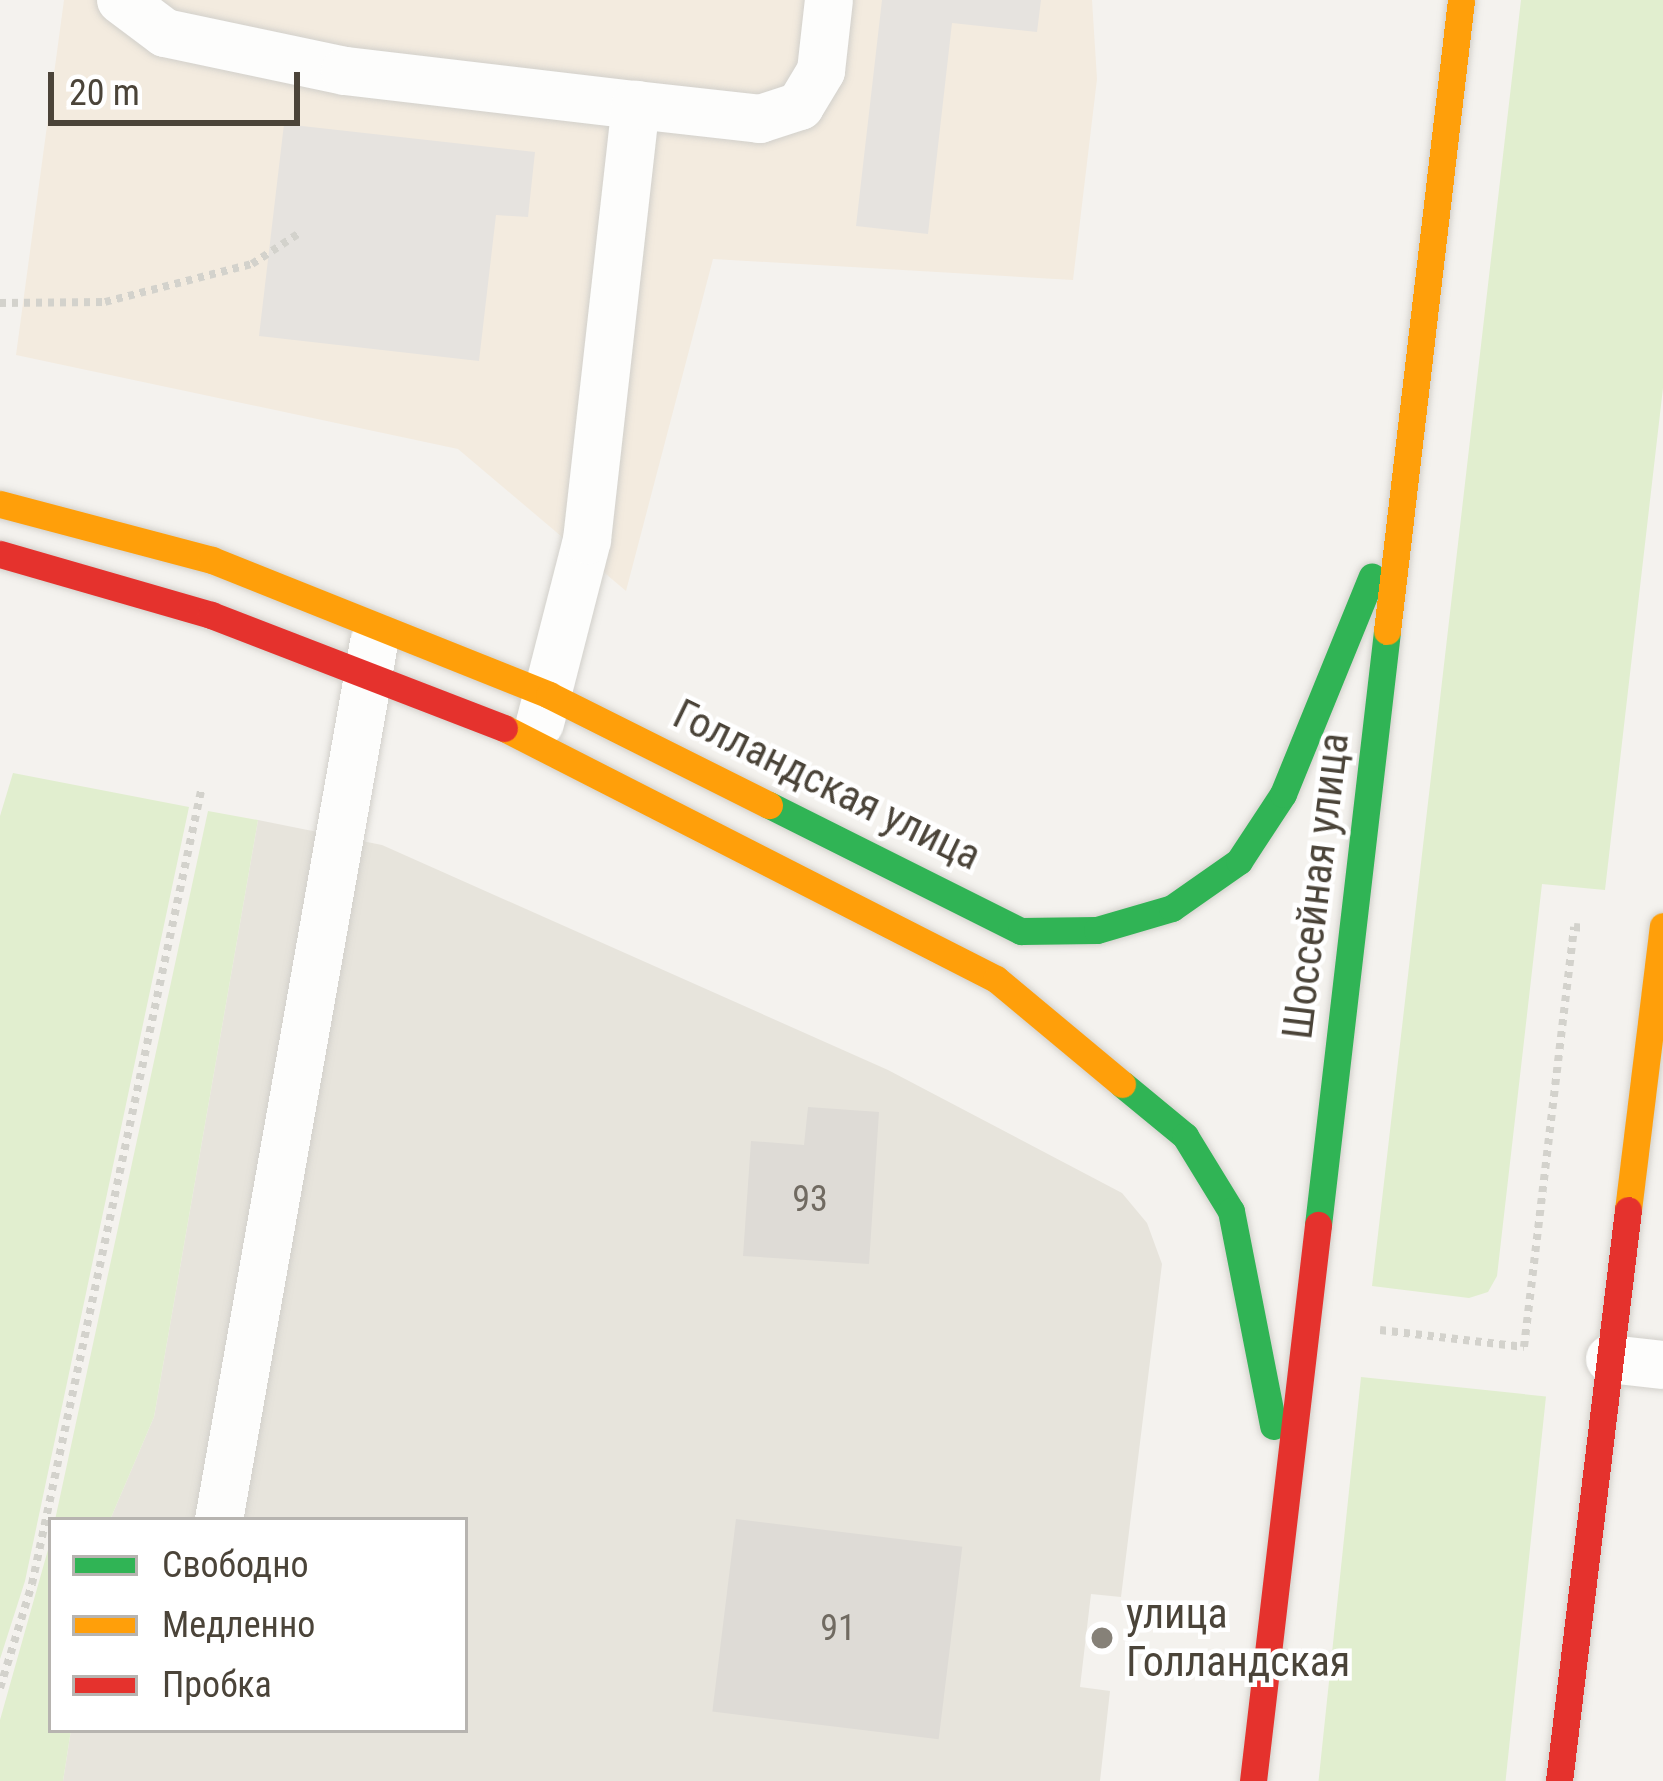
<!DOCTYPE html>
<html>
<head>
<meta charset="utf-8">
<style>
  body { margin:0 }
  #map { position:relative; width:1663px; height:1781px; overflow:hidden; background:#f4f2ee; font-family:"Roboto Condensed",sans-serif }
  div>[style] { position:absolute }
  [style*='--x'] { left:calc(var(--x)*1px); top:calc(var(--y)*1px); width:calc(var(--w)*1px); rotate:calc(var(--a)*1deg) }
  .residential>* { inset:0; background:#e7e4dc }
  .commercial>* { inset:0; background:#f3ebdf }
  .green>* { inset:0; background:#e1eecf; transform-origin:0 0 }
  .parking>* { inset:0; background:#e6e3df }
  .building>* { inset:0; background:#dedbd6; transform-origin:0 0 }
  .path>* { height:8px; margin-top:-4px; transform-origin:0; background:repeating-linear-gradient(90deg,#d3d2cc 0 6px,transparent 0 12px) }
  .roads { filter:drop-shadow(0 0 3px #d2d0cb) drop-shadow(0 0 3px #d2d0cb) }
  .lane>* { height:48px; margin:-24px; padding:0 24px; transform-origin:24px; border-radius:24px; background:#fdfdfc }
  .fast>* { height:27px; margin:-13.5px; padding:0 13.5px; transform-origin:13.5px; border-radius:13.5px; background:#30b455 }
  .slow>* { height:27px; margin:-13.5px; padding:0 13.5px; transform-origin:13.5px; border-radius:13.5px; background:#ff9f0a }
  .jam>* { height:27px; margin:-13.5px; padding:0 13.5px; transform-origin:13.5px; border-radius:13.5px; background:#e5322d }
  .dots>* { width:33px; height:33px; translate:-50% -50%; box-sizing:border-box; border:6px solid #fff; border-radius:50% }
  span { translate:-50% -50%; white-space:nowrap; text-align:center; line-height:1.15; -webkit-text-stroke:9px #fff; paint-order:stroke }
  .number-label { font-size:36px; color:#706a61 }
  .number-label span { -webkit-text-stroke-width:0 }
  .street-label { font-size:42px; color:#4b4439 }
  .poi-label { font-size:42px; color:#4b4439 }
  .left { translate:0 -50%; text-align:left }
  .legend { position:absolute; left:48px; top:1517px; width:420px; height:216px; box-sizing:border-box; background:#fff; border:3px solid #b7b4b0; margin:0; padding:15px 21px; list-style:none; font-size:36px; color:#4b4439 }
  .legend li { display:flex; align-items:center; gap:24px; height:60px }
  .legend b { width:60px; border:3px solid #b7b4b0 }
  .scale { position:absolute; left:48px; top:72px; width:252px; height:54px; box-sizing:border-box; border:6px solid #4b4439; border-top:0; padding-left:15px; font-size:36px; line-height:42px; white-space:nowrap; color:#4b4439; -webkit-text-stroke:9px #fff; paint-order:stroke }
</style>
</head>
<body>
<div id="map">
  <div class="residential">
    <div style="clip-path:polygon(258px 820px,382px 845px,888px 1070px,1122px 1193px,1147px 1223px,1162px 1264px,1121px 1597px,1091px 1594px,1080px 1687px,1110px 1691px,1100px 1781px,63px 1781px,71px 1730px,465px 1730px,465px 1520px,110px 1520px,154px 1417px)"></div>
  </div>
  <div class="commercial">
    <div style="clip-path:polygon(64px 0,1092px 0,1097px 79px,1073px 280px,713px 259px,626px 591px,458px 449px,16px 355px)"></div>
  </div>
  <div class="green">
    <div style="clip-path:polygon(1521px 0,1663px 0,1663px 388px,1605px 890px,1542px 884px,1497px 1276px,1488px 1292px,1469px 1298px,1372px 1286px)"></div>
    <div style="clip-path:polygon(13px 773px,189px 807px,25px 1581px,0 1659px,0 816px)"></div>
    <div style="clip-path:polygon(208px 811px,258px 820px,154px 1417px,110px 1520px,55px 1520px)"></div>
    <div style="left:1361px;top:1377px;width:186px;height:407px;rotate:6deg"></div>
    <div style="clip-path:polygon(51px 1539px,51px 1730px,71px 1730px,63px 1781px,0 1781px,0 1720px)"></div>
  </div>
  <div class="parking">
    <div style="clip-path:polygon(882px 0,1041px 0,1037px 32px,952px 23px,928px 234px,856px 226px)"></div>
    <div style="clip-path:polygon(284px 124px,535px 152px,528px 217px,496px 215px,479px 361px,259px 336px)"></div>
  </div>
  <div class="building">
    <div style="clip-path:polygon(808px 1107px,879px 1112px,869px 1264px,743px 1256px,751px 1141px,804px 1145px)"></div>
    <div style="left:736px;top:1519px;width:228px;height:194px;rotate:7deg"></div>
  </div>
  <div class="path">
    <div style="--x:0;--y:303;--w:105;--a:-0.5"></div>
    <div style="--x:105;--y:302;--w:152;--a:-14.5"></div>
    <div style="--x:252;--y:264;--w:55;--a:-33.1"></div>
    <div style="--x:1380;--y:1330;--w:145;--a:6.7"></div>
    <div style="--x:1524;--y:1347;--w:423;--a:-83.2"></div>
    <div style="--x:1574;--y:927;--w:11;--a:5"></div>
    <div style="--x:0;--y:1688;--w:109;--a:-72.9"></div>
    <div style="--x:32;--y:1584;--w:811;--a:-77.97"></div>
  </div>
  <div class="roads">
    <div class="lane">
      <div style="--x:121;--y:0;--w:55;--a:36.9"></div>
      <div style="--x:165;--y:33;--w:184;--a:11.9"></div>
      <div style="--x:345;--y:71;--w:293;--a:6.7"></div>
      <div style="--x:540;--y:723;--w:189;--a:-75.6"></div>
      <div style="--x:587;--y:540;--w:438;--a:-83.6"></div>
      <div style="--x:636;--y:105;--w:125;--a:6.4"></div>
      <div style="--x:760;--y:119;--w:42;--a:-18"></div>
      <div style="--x:800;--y:106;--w:41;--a:-59"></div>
      <div style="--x:821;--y:71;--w:71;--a:-83.6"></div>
      <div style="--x:1610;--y:1359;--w:53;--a:6.5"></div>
      <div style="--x:219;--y:1520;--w:891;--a:-79.98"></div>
    </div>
    <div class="fast">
      <div style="--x:769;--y:805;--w:282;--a:26.6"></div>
      <div style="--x:1021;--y:931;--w:76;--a:-0.8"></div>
      <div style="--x:1097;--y:930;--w:78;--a:-16.3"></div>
      <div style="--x:1172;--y:908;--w:82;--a:-35"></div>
      <div style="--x:1239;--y:861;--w:80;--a:-56.7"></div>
      <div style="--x:1283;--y:794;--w:235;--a:-67.8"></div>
      <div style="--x:1122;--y:1084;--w:82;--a:39.5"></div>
      <div style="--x:1185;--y:1136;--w:88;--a:58.5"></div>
      <div style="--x:1231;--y:1211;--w:219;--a:78.9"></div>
      <div style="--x:1318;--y:1225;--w:598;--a:-83.37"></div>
    </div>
    <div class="slow">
      <div style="--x:0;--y:504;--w:219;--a:14.8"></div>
      <div style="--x:212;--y:560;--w:363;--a:21.8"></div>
      <div style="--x:549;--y:695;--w:246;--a:26.6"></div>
      <div style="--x:1387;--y:631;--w:635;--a:-83.31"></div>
      <div style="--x:504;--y:728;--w:552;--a:27.03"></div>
      <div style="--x:996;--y:979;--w:164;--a:39.8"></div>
      <div style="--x:1628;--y:1210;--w:286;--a:-83"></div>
    </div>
    <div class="jam">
      <div style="--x:0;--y:554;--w:220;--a:16.1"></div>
      <div style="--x:211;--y:615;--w:314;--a:21.1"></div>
      <div style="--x:1253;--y:1781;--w:560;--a:-83.33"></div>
      <div style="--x:1559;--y:1781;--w:575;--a:-83.11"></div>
    </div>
  </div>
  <div class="dots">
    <div style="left:1102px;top:1638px;background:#868178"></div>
  </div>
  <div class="number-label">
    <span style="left:810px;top:1200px">93</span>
    <span style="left:838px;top:1629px">91</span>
  </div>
  <div class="street-label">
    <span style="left:827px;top:785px;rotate:26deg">Голландская улица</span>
    <span style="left:1316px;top:886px;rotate:-83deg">Шоссейная улица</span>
  </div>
  <div class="poi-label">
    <span class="left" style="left:1126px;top:1638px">улица<br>Голландская</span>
  </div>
  <ul class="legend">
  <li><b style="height:15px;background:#30b455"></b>Свободно</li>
  <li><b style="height:15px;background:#ff9f0a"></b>Медленно</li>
  <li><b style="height:15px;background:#e5322d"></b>Пробка</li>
  </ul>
  <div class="scale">20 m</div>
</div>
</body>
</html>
